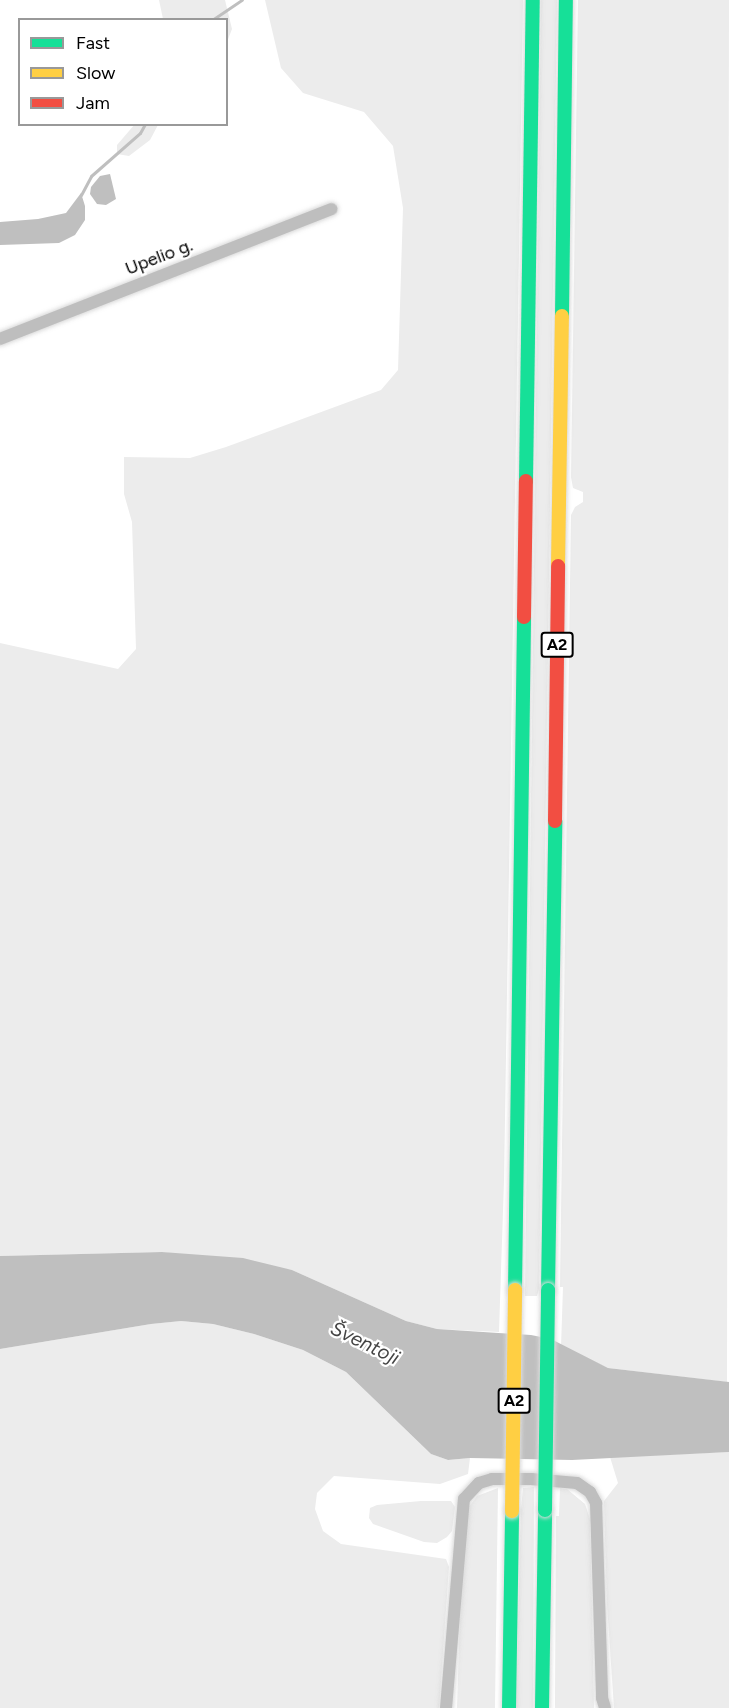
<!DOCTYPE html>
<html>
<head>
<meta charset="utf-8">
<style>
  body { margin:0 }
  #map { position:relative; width:729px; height:1708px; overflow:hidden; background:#fff; font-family:Figtree,sans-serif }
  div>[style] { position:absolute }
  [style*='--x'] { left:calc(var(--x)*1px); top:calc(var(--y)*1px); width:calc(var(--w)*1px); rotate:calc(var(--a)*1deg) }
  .green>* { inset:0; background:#ececec }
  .water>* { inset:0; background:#bfbfbf }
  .stream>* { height:3px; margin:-1.5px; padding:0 1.5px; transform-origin:1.5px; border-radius:1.5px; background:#bfbfbf }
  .roads { filter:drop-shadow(0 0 2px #dbdbdb) drop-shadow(0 0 2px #dbdbdb) }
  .street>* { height:12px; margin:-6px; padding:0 6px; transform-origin:6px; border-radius:6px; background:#bebebe }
  .fast>* { height:14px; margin:-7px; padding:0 7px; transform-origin:7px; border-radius:7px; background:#16e098 }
  .slow>* { height:14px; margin:-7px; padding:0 7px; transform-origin:7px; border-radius:7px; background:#ffcf43 }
  .jam>* { height:14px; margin:-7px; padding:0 7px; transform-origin:7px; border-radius:7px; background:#f24e42 }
  .bridges { filter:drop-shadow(0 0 2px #dbdbdb) drop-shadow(0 0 2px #dbdbdb) }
  .fast-bridge>* { height:14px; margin:-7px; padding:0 7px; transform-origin:7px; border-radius:7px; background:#16e098 }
  .slow-bridge>* { height:14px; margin:-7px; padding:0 7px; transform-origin:7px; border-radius:7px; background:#ffcf43 }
  span { translate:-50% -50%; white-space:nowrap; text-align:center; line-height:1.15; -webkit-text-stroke:4.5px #fff; paint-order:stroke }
  .shield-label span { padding:2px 4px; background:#fff; border:2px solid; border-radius:4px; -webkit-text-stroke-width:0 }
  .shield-label { font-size:16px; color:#000; font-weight:700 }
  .street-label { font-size:18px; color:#000 }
  .water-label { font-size:20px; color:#444; font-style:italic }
  .legend { position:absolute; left:18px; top:18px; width:210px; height:108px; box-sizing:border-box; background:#fff; border:2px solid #999; margin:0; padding:8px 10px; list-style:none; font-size:18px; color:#000 }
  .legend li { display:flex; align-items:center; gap:12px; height:30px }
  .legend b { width:30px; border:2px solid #999 }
</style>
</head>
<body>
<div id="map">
  <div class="green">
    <div style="clip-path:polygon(159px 0,225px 0,232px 29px,227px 42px,226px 20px,163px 19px)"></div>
    <div style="clip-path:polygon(265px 0,523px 0,504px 1180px,499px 1332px,437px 1329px,406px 1321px,292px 1270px,162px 1252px,0 1256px,0 643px,118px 669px,136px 649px,132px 522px,124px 494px,124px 457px,190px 458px,226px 447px,381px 390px,398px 370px,403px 208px,393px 146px,364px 112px,303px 93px,281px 68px)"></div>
    <div style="clip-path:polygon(541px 0,557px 0,539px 1289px,537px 1296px,525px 1296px)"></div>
    <div style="clip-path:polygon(578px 0,729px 0,727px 1382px,608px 1368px,561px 1346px,563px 1287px,560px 1287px,571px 515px,575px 507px,583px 502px,583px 492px,573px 488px,571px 477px)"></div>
    <div style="clip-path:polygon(135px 124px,158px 125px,150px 140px,129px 156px,117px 154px,117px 145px)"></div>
    <div style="clip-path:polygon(181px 1321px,213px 1324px,254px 1334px,303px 1350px,346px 1372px,431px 1454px,448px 1460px,470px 1458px,468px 1474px,440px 1484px,334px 1476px,317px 1493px,315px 1509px,323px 1531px,341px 1544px,446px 1559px,449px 1567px,439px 1708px,0 1708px,0 1349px,151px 1324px)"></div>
    <div style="clip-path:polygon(729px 1452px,729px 1708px,614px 1708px,607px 1604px,604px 1501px,618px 1483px,610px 1457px)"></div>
    <div style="clip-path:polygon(534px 1487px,533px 1708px,516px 1708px,521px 1510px,523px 1488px)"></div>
    <div style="clip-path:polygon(498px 1488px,495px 1708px,457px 1708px,461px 1584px,469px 1507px,477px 1496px)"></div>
    <div style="clip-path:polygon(560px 1488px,567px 1489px,585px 1504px,590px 1519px,594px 1708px,555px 1708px,556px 1516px,559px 1516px)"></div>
    <div style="clip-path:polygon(421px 1501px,451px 1501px,455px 1507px,452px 1531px,447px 1537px,437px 1543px,424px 1542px,373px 1524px,369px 1518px,370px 1508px,377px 1505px)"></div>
  </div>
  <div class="water">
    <div style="clip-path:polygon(110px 174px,116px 199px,106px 205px,97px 204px,90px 194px,91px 187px,100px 176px)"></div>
    <div style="clip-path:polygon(81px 193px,85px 206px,85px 220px,75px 235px,59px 243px,0 245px,0 222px,38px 219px,66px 213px)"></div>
    <div style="clip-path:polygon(162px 1252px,243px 1258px,292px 1270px,406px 1321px,437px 1329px,531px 1335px,551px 1339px,608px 1368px,729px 1382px,729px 1452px,572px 1460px,470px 1458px,448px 1460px,431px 1454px,346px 1372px,303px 1350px,254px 1334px,213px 1324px,181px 1321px,151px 1324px,0 1349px,0 1256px)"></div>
  </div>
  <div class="stream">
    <div style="--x:212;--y:20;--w:36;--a:-34"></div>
    <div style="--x:81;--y:195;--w:21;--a:-62"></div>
    <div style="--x:91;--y:176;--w:65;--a:-41.3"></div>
    <div style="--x:140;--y:133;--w:10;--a:-61"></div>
  </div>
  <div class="roads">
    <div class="street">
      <div style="--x:0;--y:339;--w:356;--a:-21.4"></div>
      <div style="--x:446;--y:1708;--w:210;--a:-85.1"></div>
      <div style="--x:464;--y:1499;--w:22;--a:-47"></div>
      <div style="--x:479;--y:1483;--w:14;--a:-17"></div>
      <div style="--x:492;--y:1479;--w:39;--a:0"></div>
      <div style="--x:531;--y:1479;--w:46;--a:5"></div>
      <div style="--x:577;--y:1483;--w:16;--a:35"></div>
      <div style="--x:590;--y:1492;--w:13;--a:61"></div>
      <div style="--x:596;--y:1503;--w:195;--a:88.2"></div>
      <div style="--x:602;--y:1698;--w:10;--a:73"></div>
    </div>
    <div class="fast">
      <div style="--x:562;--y:316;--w:316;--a:-89.3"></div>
      <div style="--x:526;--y:481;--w:481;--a:-89.2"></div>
      <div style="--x:515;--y:1290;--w:673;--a:-89.23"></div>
      <div style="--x:548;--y:1290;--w:469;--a:-89.1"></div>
      <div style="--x:509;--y:1708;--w:197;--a:-89.1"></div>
      <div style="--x:542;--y:1708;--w:198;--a:-89.1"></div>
    </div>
    <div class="slow">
      <div style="--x:558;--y:566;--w:250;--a:-89.1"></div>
    </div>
    <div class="jam">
      <div style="--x:524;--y:617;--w:136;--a:-89.2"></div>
      <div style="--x:555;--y:821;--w:255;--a:-89.3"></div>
    </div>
  </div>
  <div class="bridges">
    <div class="fast-bridge">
      <div style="--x:545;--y:1510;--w:220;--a:-89.2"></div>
    </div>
    <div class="slow-bridge">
      <div style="--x:512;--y:1511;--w:221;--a:-89.2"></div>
    </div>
  </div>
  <div class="shield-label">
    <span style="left:557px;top:645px">A2</span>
    <span style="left:514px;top:1401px">A2</span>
  </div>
  <div class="street-label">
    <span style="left:159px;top:257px;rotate:-21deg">Upelio g.</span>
  </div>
  <div class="water-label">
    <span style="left:365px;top:1343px;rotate:26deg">Šventoji</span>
  </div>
  <ul class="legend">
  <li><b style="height:8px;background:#16e098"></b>Fast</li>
  <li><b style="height:8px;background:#ffcf43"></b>Slow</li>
  <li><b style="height:8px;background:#f24e42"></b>Jam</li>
  </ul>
</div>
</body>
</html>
